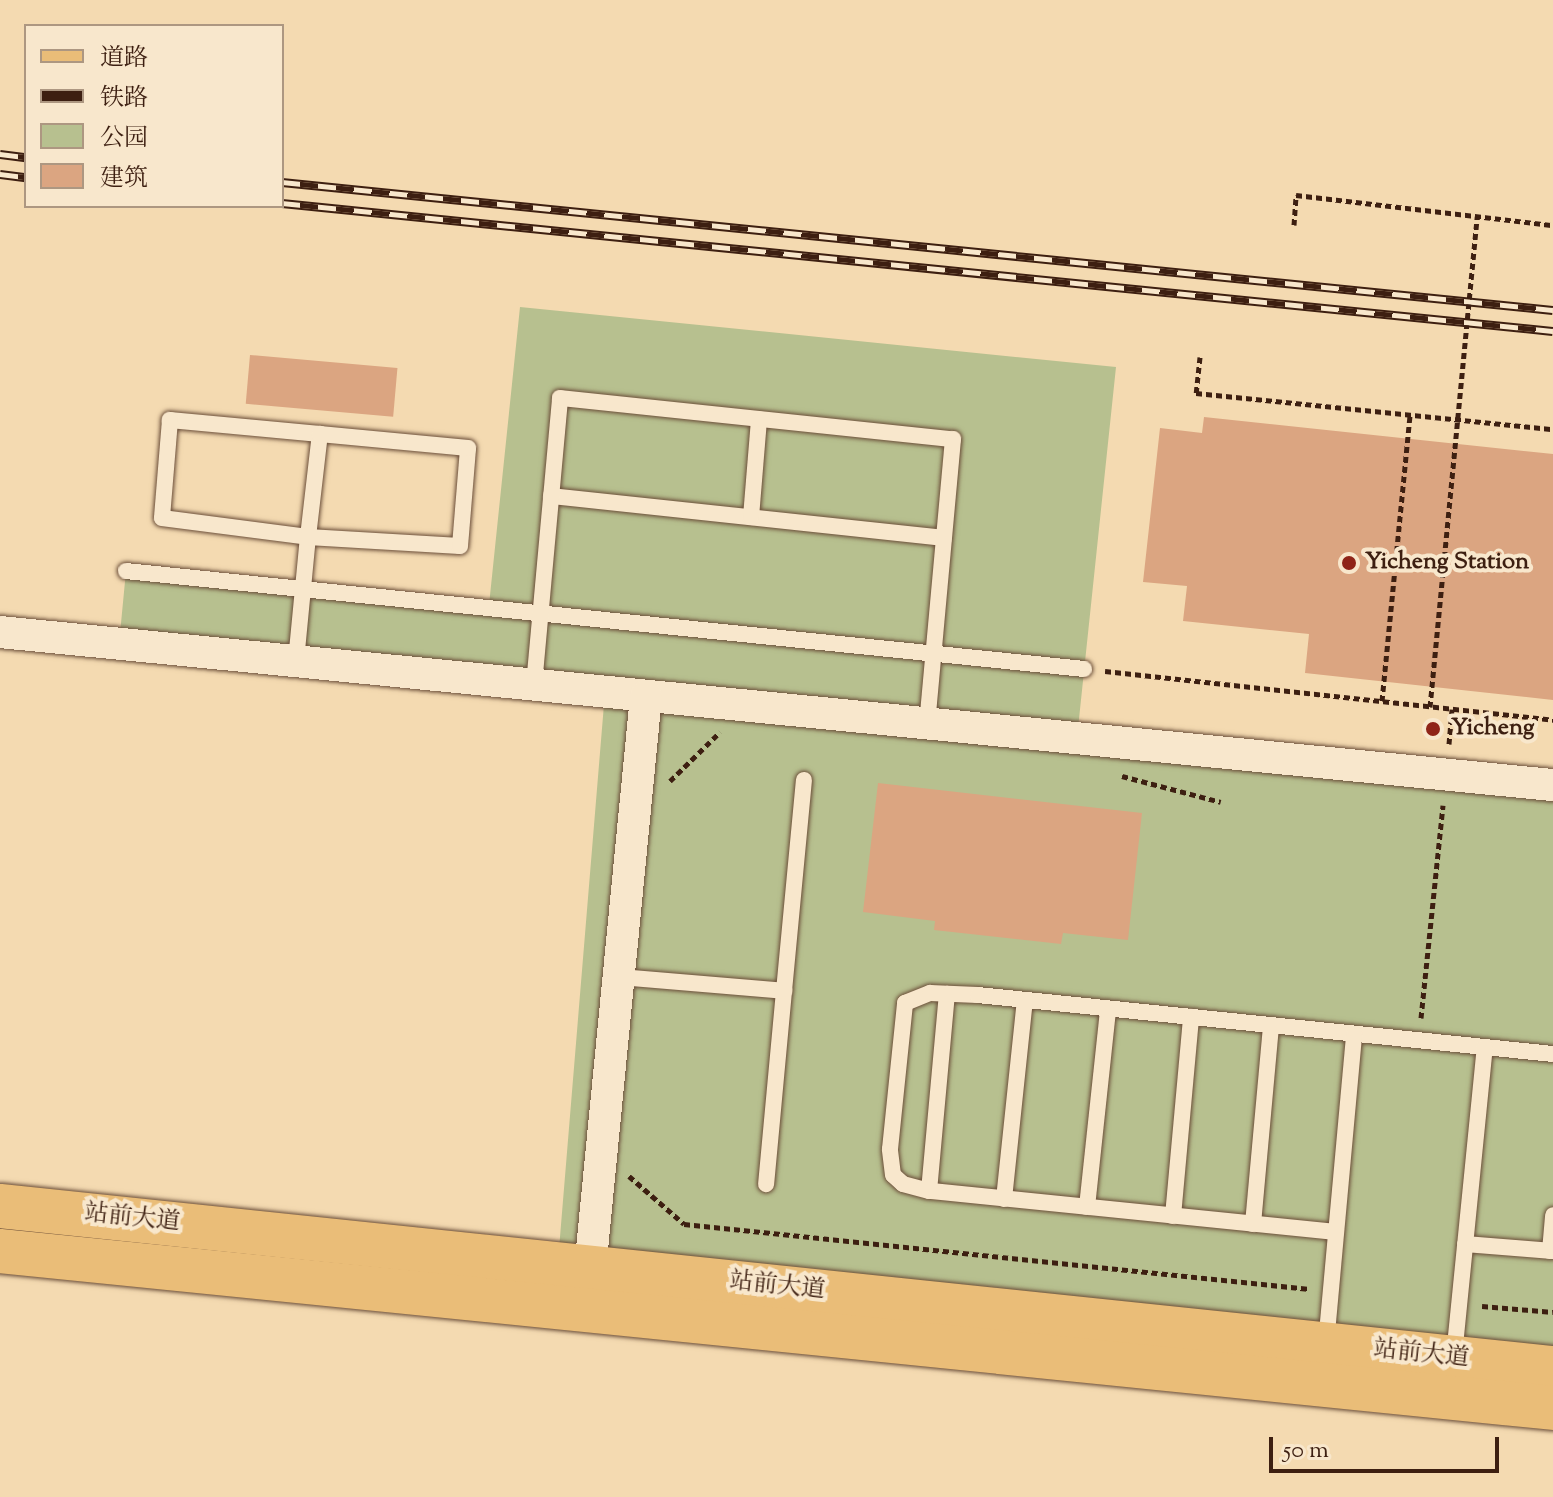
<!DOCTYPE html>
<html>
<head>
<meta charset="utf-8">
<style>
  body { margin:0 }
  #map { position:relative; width:1553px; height:1497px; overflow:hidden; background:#f4dab1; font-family:"Sorts Mill Goudy","Noto Serif SC",serif }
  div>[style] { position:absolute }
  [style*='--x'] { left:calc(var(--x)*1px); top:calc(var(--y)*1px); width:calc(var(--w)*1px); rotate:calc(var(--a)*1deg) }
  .green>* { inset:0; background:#b7c08f }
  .building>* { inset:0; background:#dba581; transform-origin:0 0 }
  .path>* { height:5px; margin-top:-2.5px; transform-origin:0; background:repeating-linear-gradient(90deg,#3d1f11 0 6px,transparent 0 10px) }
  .roads { filter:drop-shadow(0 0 2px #6b4e39) drop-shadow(0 0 2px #6b4e39) }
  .service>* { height:16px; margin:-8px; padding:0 8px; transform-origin:8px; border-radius:8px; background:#f8e7cc }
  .minor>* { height:32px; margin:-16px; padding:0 16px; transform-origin:16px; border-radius:16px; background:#f8e7cc }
  .primary>* { height:44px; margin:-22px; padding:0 22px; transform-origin:22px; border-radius:22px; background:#eabd78 }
  .rail>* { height:9px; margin-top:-4.5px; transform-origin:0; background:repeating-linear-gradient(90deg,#f8e7cc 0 18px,#3d1f11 0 36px); box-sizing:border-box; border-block:2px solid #3d1f11 }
  .dots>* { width:22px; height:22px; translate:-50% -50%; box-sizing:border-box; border:4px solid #f8e7cc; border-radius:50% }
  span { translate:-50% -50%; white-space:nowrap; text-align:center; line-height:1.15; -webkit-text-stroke:8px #f8e7cc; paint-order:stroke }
  .poi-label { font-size:24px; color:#3d1f11; font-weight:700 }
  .left { translate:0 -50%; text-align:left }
  .street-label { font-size:24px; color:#3d1f11 }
  .legend { position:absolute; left:24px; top:24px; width:260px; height:184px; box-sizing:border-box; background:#f8e7cc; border:2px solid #ad9781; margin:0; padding:10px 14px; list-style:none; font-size:24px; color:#3d1f11 }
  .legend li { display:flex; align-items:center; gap:16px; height:40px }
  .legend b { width:40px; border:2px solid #ad9781 }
  .scale { position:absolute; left:1269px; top:1437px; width:230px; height:36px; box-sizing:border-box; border:4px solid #3d1f11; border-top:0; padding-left:10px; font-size:24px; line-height:28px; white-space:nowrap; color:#3d1f11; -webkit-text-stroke:6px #f8e7cc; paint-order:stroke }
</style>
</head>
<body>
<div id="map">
  <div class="green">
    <div style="clip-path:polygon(520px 307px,1116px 367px,1077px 738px,1553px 785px,1553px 1362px,559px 1249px,605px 692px,119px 644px,126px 571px,489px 605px)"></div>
  </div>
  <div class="building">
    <div style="left:250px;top:355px;width:148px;height:49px;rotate:5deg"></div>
    <div style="clip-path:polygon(1204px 417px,1553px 454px,1553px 700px,1305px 673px,1309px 634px,1183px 621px,1187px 586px,1143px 582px,1160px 428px,1202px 433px)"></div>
    <div style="clip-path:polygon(878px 783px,1142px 813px,1128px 940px,1063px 933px,1061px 944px,934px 930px,935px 921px,863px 912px)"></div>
  </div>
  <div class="path">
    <div style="--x:1294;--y:225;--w:30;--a:-86"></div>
    <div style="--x:1296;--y:195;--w:259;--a:6.7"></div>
    <div style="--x:1200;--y:357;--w:36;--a:96"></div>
    <div style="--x:1196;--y:393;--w:359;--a:5.8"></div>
    <div style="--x:1105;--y:671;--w:451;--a:6.2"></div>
    <div style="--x:1382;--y:701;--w:288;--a:-84.4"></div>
    <div style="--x:1430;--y:707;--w:493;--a:-84.5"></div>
    <div style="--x:1449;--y:744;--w:35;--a:-85"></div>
    <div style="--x:1122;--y:776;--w:102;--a:14.7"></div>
    <div style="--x:670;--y:781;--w:70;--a:-44.4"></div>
    <div style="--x:1421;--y:1018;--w:214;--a:-84.1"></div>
    <div style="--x:629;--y:1176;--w:73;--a:41.1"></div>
    <div style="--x:684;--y:1224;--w:629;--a:5.93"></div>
    <div style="--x:1482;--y:1306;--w:71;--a:4.8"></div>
  </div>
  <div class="roads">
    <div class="service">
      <div style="--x:551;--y:496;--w:395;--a:6.1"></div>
      <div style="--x:751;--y:517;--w:98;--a:-85.3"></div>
      <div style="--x:126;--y:571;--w:963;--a:5.84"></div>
      <div style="--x:296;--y:661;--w:125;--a:-84.5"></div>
      <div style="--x:308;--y:537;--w:104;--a:-83.4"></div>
      <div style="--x:320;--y:434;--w:151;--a:-174.7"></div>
      <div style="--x:170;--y:420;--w:98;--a:94.7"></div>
      <div style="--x:162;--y:518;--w:147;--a:7.4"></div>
      <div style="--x:308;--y:537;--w:152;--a:3.4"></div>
      <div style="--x:460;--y:546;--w:98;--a:-85.3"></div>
      <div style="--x:468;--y:448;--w:149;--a:-174.6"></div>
      <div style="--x:534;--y:685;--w:288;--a:-84.8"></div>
      <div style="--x:560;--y:398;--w:395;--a:6"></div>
      <div style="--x:953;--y:439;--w:286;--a:95.2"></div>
      <div style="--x:619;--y:977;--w:166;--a:4.8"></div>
      <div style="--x:784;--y:991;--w:194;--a:95.3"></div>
      <div style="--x:784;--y:991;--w:212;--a:-84.6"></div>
      <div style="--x:929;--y:1191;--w:198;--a:-84.8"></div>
      <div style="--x:1004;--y:1199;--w:200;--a:-84"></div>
      <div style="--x:1087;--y:1207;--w:199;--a:-83.9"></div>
      <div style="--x:1173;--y:1216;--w:200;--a:-84.8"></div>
      <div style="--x:1253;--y:1224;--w:199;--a:-84.8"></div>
      <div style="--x:1336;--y:1232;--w:409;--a:-174.2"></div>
      <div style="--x:929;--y:1191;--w:27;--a:-165"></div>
      <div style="--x:903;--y:1184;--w:13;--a:-138"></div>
      <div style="--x:893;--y:1175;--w:26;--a:-97"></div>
      <div style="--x:890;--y:1149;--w:147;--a:-84.1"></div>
      <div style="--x:905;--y:1003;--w:27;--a:-22"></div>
      <div style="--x:930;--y:993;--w:48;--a:2.4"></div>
      <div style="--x:978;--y:995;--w:578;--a:5.86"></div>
      <div style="--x:1465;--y:1244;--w:88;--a:4.5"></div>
      <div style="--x:1550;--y:1251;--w:36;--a:-85"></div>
      <div style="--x:1326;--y:1344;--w:311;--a:-84.8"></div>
      <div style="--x:1454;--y:1356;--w:310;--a:-84.3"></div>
    </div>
    <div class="minor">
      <div style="--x:0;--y:632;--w:1561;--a:5.63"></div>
      <div style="--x:588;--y:1290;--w:597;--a:-84.42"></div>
    </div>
    <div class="primary">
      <div style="--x:0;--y:1206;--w:1561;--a:5.96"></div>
      <div style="--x:0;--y:1251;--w:1561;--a:5.77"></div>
    </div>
  </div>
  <div class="rail">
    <div style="--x:0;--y:154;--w:26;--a:7"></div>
    <div style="--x:0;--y:174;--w:26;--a:7"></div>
    <div style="--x:282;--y:182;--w:1277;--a:5.75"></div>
    <div style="--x:282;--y:203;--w:1277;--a:5.75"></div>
  </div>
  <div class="dots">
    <div style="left:1349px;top:563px;background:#8f2418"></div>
    <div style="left:1433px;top:729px;background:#8f2418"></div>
  </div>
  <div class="poi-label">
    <span class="left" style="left:1365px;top:563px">Yicheng Station</span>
    <span class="left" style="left:1451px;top:729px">Yicheng</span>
  </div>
  <div class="street-label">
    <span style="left:132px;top:1219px;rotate:6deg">站前大道</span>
    <span style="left:777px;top:1287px;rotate:6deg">站前大道</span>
    <span style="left:1421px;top:1355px;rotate:6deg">站前大道</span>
  </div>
  <ul class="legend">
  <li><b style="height:10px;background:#eabd78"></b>道路</li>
  <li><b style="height:10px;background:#3d1f11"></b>铁路</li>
  <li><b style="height:22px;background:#b7c08f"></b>公园</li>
  <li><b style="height:22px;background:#dba581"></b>建筑</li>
  </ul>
  <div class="scale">50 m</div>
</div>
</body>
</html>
